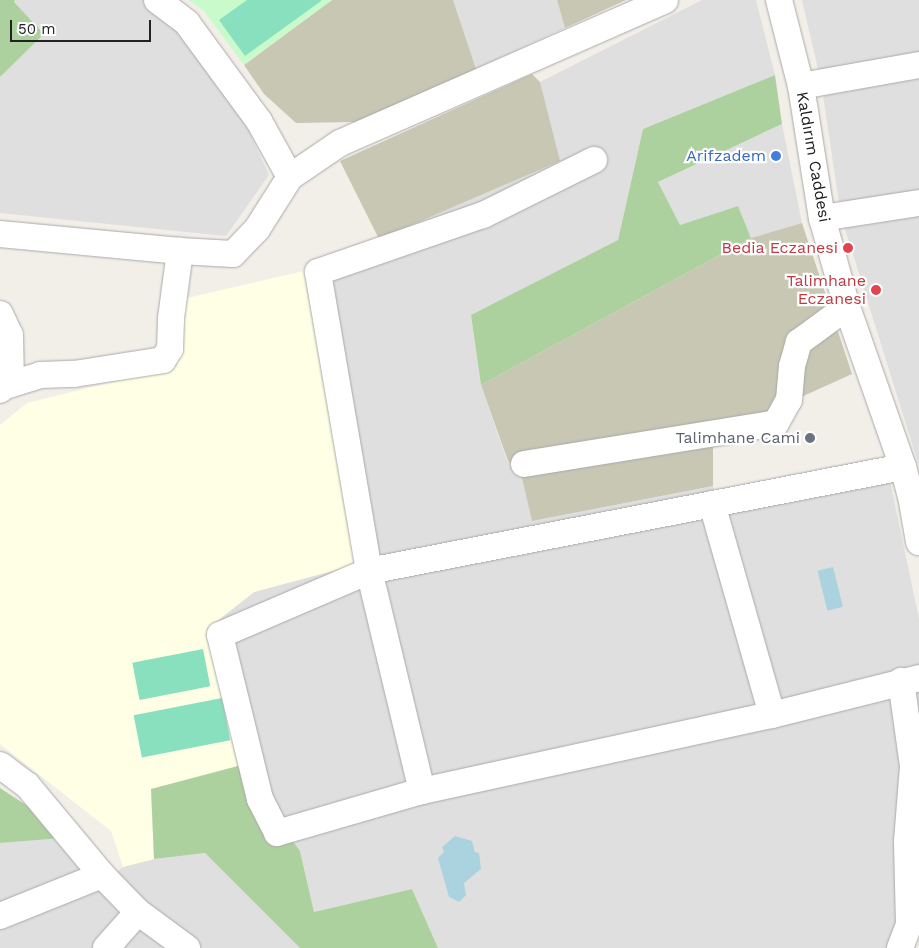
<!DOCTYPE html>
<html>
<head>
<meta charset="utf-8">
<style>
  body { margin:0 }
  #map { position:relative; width:919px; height:948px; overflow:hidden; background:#f2efe9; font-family:"Work Sans",sans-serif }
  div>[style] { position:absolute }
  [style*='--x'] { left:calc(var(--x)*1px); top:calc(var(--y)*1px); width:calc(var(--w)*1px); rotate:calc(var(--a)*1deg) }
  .residential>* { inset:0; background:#e0dfdf }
  .education>* { inset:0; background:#ffffe5 }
  .construction>* { inset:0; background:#c7c7b4 }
  .forest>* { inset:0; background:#add19e }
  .park>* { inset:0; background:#c8facc }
  .pitch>* { inset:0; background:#88e0be; transform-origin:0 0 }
  .water>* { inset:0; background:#aad3df; transform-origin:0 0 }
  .roads { filter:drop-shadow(0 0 1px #a9a9a9) drop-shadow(0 0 1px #a9a9a9) }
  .minor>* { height:26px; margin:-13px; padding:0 13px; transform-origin:13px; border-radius:13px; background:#fff }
  .dots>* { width:14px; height:14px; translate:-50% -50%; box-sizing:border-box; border:2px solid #fff; border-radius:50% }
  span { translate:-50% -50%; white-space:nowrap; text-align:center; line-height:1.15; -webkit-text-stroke:4.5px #fff; paint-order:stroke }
  .shop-label { font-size:16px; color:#366cbe }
  .right { translate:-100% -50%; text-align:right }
  .street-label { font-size:16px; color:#222 }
  .health-label { font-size:16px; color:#be3a42 }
  .worship-label { font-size:16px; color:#5b616d }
  .scale { position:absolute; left:10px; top:20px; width:141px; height:22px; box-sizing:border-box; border:2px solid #222; border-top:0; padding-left:6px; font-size:15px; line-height:18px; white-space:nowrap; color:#222; -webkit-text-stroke:4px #fff; paint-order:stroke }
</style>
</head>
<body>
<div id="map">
  <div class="residential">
    <div style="clip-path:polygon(15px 0,143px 0,169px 21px,243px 118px,269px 175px,226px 236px,0 213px,0 77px,44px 34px,14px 2px)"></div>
    <div style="clip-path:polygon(453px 0,557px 0,565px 28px,476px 69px)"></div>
    <div style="clip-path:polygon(702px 0,756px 0,775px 75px,643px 129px,618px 240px,471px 315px,481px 385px,507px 461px,521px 474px,532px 521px,713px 486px,720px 510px,889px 476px,919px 619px,919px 820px,914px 948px,438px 948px,412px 889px,314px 912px,300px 851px,238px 766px,207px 629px,254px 592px,355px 564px,304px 271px,559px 161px,540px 82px)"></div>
    <div style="clip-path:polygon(802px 0,919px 0,919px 466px,841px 216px,821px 82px)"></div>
    <div style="clip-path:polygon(782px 124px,802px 223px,751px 238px,738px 206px,680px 225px,658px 182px)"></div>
    <div style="clip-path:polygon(75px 837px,105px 881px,123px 867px,154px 859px,205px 853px,300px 948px,0 948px,0 843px)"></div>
  </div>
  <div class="education">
    <div style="clip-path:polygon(304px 271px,355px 565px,254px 592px,207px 629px,238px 766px,151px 789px,154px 859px,123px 867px,111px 831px,0 744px,0 425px,27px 403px,177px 366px,183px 299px)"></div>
  </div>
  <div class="construction">
    <div style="clip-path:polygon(332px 0,453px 0,476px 69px,355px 122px,296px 123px,264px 94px,244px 65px)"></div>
    <div style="clip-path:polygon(557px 0,626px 0,565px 28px)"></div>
    <div style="clip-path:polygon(532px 74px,540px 82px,560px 161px,379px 239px,340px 161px)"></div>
    <div style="clip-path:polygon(802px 223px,852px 374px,713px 437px,713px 486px,532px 521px,521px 474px,508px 461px,481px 385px,751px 238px)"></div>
  </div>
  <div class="forest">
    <div style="clip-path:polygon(0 0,15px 0,14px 2px,44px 34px,0 77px)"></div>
    <div style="clip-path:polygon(775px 75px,782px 124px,658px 182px,680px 225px,738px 206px,751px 238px,481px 385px,471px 315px,618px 240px,643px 129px)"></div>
    <div style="clip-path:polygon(238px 766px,300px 851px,314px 912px,412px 889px,438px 948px,300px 948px,205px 853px,154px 859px,151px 789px)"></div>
    <div style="clip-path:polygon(0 788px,75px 837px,0 843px)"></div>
  </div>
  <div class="park">
    <div style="clip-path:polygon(188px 0,332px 0,244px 65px,204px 11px)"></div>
  </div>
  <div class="pitch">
    <div style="clip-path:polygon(247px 0,321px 0,321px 1px,245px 56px,219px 20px)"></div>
    <div style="left:203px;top:649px;width:38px;height:72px;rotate:79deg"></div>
    <div style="left:222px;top:698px;width:43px;height:90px;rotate:79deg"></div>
  </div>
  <div class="water">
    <div style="left:833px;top:567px;width:41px;height:16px;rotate:76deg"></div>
    <div style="clip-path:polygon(455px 836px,472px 841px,475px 852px,479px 853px,481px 869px,464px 883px,466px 895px,459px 902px,449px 897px,438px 858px,444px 852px,442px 847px)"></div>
  </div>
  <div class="roads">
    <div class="minor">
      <div style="--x:157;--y:0;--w:38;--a:37"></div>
      <div style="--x:187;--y:23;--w:122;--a:53.7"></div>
      <div style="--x:259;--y:121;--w:64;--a:61"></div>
      <div style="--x:779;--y:0;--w:89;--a:75.7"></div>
      <div style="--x:801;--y:86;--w:134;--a:81"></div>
      <div style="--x:822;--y:218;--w:92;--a:74.3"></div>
      <div style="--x:847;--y:307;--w:170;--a:70.7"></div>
      <div style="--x:903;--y:467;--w:30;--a:75"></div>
      <div style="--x:911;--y:496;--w:47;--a:80.1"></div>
      <div style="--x:801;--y:86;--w:120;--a:-10.1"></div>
      <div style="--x:822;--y:218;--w:98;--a:-8.8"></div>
      <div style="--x:0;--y:234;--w:181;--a:5.4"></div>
      <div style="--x:180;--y:251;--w:53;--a:3.2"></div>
      <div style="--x:233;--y:254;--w:35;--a:-46"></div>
      <div style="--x:257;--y:229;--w:62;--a:-57.6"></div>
      <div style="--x:290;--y:177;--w:60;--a:-34.2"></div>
      <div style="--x:340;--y:143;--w:355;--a:-23.7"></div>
      <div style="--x:0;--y:314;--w:23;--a:65"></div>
      <div style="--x:10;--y:335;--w:49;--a:88.8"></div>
      <div style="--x:0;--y:390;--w:6;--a:-39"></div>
      <div style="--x:5;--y:386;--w:37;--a:-17"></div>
      <div style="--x:40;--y:375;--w:34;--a:-2"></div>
      <div style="--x:74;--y:374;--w:90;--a:-8.9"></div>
      <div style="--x:163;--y:360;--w:13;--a:-58"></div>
      <div style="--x:170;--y:349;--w:31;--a:-88"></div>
      <div style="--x:171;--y:318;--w:68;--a:-82.3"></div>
      <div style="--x:524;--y:464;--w:255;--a:-9.2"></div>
      <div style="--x:776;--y:423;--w:26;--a:-61"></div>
      <div style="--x:789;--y:400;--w:34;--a:-85"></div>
      <div style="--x:792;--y:366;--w:25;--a:-74"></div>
      <div style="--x:799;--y:342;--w:59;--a:-36.1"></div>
      <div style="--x:903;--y:467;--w:544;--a:168.98"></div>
      <div style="--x:369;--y:571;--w:162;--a:156.8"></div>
      <div style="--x:220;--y:635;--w:169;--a:76.3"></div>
      <div style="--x:260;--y:799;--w:38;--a:63"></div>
      <div style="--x:277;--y:833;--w:151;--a:-16.2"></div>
      <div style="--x:422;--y:791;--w:358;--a:-12.3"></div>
      <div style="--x:772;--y:715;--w:152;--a:-14.1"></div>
      <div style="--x:712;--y:504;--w:219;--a:74.1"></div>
      <div style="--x:0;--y:765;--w:34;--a:37"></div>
      <div style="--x:27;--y:785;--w:117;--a:50.2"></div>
      <div style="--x:102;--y:875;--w:52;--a:45.8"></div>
      <div style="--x:138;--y:912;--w:61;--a:36.3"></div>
      <div style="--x:422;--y:791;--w:226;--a:-103.5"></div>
      <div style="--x:369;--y:571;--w:303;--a:-99.7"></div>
      <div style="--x:318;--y:272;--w:175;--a:-19.1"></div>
      <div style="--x:483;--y:215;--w:124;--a:-26.4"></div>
      <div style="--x:0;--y:916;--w:110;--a:-21.9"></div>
      <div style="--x:106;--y:948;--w:48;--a:-48.4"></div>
      <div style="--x:900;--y:948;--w:25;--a:-69"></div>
      <div style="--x:909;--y:925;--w:84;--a:-91.4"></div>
      <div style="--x:907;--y:841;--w:75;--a:-85.4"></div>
      <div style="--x:913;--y:766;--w:86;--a:-98"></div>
    </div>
  </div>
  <div class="dots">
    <div style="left:776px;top:156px;background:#3f7fe0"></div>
    <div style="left:848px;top:248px;background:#e0444e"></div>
    <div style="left:876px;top:290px;background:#e0444e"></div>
    <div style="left:810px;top:438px;background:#6b7280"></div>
  </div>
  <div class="shop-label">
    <span class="right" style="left:766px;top:156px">Arifzadem</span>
  </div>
  <div class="street-label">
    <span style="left:813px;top:157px;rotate:80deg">Kaldırım Caddesi</span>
  </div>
  <div class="health-label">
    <span class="right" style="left:838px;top:248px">Bedia Eczanesi</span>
    <span class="right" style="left:866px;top:290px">Talimhane<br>Eczanesi</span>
  </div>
  <div class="worship-label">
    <span class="right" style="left:800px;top:438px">Talimhane Cami</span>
  </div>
  <div class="scale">50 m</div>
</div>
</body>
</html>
